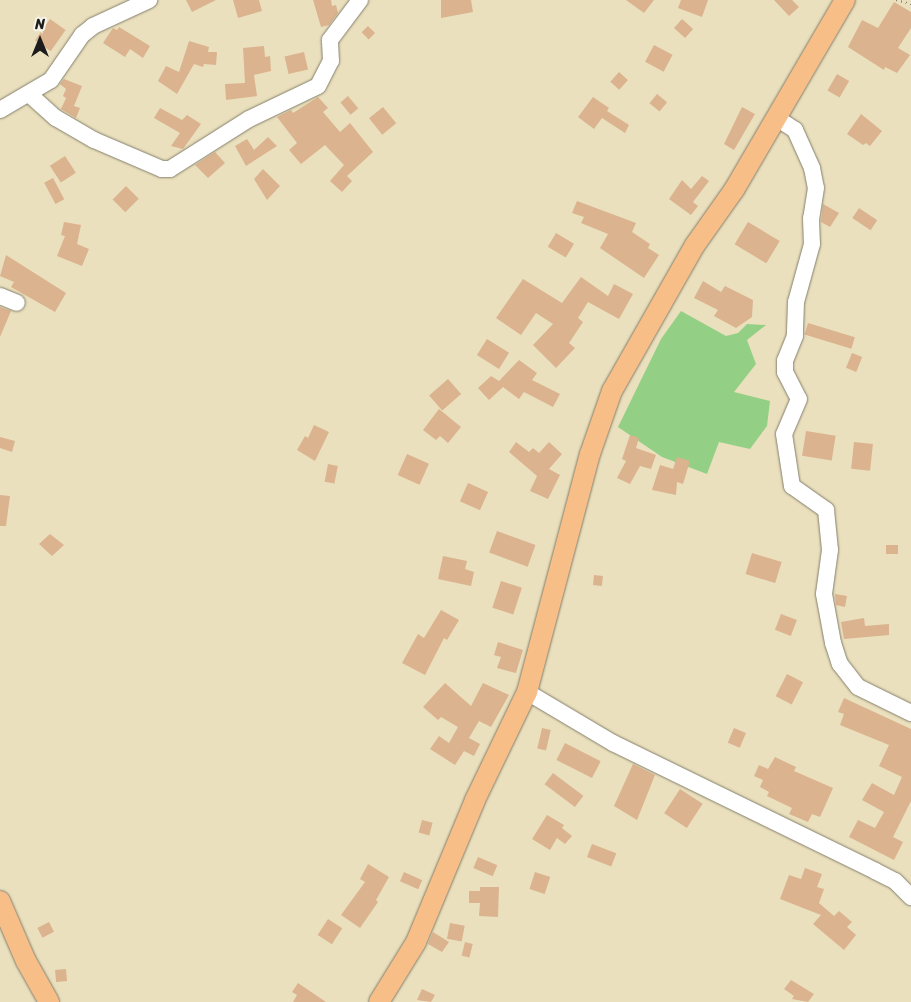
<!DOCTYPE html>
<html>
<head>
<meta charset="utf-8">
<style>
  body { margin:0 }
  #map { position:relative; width:911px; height:1002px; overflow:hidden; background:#eae0bd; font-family:Sriracha,sans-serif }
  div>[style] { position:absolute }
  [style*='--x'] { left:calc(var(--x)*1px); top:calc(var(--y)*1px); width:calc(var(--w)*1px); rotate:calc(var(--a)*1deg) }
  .green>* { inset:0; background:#93d085 }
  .building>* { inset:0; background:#dbb38f; transform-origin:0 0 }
  .path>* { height:2px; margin-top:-1px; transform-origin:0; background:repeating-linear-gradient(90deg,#837e6c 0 1px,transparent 0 5px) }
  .roads { filter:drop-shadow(0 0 1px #837e6c) drop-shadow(0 0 1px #837e6c) }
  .minor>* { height:16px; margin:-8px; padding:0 8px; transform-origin:8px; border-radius:8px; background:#fff }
  .major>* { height:20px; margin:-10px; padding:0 10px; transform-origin:10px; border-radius:10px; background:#f7be88 }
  span { translate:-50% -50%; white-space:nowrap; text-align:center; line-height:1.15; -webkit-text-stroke:5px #f7f3e8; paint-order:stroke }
  .north { position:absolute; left:15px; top:15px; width:50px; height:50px; -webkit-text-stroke:4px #f7f3e8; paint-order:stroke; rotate:0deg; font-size:14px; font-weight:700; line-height:20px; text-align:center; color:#1c1c1c }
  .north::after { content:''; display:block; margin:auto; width:18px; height:22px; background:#1c1c1c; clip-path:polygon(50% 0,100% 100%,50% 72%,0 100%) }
</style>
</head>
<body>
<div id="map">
  <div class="green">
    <div style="clip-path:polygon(681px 311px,726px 336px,738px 333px,747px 324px,766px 325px,747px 340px,756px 364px,734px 392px,770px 401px,767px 426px,750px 449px,719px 442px,707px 474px,662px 457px,618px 427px,661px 339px)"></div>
  </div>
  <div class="building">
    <div style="clip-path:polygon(186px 0,216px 0,192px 12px)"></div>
    <div style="clip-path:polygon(233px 0,259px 0,262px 11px,238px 18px)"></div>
    <div style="clip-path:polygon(313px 0,331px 0,332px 6px,336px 5px,338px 13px,329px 25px,321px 27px)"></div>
    <div style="clip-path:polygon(441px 0,471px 0,473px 12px,441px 18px)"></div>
    <div style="clip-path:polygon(626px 0,654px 0,644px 13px)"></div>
    <div style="clip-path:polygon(681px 0,708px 0,702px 17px,678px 8px)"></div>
    <div style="clip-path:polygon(774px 0,792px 0,799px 7px,789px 16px)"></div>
    <div style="clip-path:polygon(894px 2px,911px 12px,911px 28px,898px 48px,910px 55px,897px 73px,885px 67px,884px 70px,848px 47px,862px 20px,878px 28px)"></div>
    <div style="left:50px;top:19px;width:19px;height:26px;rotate:35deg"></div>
    <div style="left:682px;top:19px;width:15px;height:12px;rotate:42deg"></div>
    <div style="left:368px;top:26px;width:10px;height:9px;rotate:45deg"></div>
    <div style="clip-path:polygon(119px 27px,150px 46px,143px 58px,130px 49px,125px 57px,103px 43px,113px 28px,117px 30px)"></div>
    <div style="clip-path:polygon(189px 41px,209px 47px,208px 52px,217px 52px,216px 65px,204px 64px,203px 67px,194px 64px,177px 94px,158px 81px,166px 66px,179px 72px)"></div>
    <div style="left:654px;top:45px;width:21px;height:19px;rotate:28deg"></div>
    <div style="clip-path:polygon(264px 46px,265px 57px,270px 56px,271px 71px,254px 75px,257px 96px,226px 100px,225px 84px,245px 83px,243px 48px)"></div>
    <div style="left:304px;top:52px;width:18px;height:20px;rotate:77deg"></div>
    <div style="left:619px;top:72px;width:12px;height:13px;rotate:42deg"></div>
    <div style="left:837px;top:74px;width:14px;height:19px;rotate:30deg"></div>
    <div style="clip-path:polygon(64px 79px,82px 86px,74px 106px,80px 108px,76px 118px,61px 109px,66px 98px,63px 96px,66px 89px,60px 84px)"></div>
    <div style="left:657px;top:94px;width:13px;height:12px;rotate:39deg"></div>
    <div style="left:348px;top:96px;width:16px;height:10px;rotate:50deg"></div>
    <div style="clip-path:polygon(318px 97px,328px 108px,323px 112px,340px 132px,350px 123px,373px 152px,347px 176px,352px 181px,342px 192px,330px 181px,344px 165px,325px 145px,301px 164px,289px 150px,297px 143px,277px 117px,291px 110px,293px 113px)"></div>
    <div style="clip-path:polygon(593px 97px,609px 108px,607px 111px,629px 125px,625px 133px,602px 118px,594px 129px,578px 117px)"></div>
    <div style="left:383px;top:107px;width:21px;height:18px;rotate:51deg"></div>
    <div style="clip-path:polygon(742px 107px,755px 114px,734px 150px,724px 144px)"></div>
    <div style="clip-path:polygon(160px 108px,182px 120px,187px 115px,201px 124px,183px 149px,171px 146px,180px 133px,154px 118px)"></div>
    <div style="clip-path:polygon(861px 114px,882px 131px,870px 146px,866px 143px,863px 145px,847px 134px)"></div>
    <div style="clip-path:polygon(268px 137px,277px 146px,246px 166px,235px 146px,247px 139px,254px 150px)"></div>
    <div style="clip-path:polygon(215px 152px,225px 163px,208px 178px,195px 165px)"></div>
    <div style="left:65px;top:156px;width:20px;height:18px;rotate:57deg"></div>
    <div style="clip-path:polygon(263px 169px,280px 186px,267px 200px,254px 179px)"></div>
    <div style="clip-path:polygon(702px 176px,709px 181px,693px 202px,698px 206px,691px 215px,669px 199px,682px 180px,691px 189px)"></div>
    <div style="left:53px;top:178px;width:24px;height:10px;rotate:62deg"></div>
    <div style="left:126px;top:186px;width:18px;height:19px;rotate:45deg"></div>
    <div style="clip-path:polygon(577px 201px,636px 223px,632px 232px,650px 244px,648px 248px,659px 255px,644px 278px,600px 248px,608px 234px,581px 223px,584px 217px,572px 213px)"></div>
    <div style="clip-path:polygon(823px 204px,839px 213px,830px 227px,821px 222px)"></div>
    <div style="left:859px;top:208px;width:22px;height:12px;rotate:34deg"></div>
    <div style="clip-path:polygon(64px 222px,81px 225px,77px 244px,89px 249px,82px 266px,57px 256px,65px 236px,61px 235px)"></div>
    <div style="left:748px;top:222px;width:37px;height:26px;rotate:31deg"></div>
    <div style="left:556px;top:233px;width:21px;height:16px;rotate:31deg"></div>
    <div style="clip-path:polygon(6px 255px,66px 293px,55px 312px,11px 287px,14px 282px,0 276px)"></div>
    <div style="clip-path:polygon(581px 277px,608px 296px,614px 284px,633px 294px,619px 319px,588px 302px,578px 318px,583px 322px,569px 343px,575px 348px,556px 368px,533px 345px,553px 324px,536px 313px,521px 335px,496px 318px,523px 279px,562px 303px)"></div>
    <div style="clip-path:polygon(703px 281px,721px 292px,725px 286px,753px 300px,752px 317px,736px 328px,714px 316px,718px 310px,694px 298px)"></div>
    <div style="clip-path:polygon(0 307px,11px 311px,0 337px)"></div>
    <div style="left:808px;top:323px;width:49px;height:12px;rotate:17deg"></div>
    <div style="left:487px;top:339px;width:26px;height:19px;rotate:32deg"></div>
    <div style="left:852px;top:353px;width:11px;height:16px;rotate:22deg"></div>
    <div style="clip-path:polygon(519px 360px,537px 373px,532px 380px,560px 394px,553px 407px,524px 392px,519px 399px,503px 387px,489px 400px,478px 388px,491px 376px,499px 381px)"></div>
    <div style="left:448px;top:379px;width:20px;height:25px;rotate:49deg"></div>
    <div style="clip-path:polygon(439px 409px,461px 427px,448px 443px,440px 436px,436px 440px,423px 430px)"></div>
    <div style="clip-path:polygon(314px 425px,329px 432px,315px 461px,297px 450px,305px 436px,308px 438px)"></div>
    <div style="left:806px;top:431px;width:30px;height:25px;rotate:9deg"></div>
    <div style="clip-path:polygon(630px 435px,639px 438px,636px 448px,656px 455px,651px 469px,640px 466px,630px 484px,617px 478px,626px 461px,622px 459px)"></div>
    <div style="clip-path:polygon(0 437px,15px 441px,12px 452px,0 448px)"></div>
    <div style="clip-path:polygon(516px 442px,529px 452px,533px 448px,539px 453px,549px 442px,562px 454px,549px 469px,560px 475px,548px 499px,530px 491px,537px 476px,509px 452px)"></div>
    <div style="left:854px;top:442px;width:19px;height:27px;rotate:6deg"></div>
    <div style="left:407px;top:454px;width:24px;height:23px;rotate:24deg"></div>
    <div style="clip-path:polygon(677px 457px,690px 461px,683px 484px,677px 482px,676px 495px,652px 490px,660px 465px,673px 469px)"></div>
    <div style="left:328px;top:464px;width:10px;height:18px;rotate:11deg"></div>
    <div style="left:468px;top:483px;width:22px;height:20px;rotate:24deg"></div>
    <div style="clip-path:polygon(0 495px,10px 496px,6px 526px,0 526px)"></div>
    <div style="left:497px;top:531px;width:41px;height:23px;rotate:20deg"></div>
    <div style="clip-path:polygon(50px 534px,64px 545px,52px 556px,39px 544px)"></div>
    <div style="left:886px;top:545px;width:12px;height:9px"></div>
    <div style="left:752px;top:553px;width:31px;height:22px;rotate:17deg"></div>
    <div style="clip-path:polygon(443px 556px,467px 561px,465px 569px,474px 572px,471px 586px,438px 579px)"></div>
    <div style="left:594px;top:575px;width:9px;height:10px;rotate:6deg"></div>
    <div style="left:501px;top:581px;width:22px;height:28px;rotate:18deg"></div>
    <div style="clip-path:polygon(835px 594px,847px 596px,845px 607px,836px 605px)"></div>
    <div style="clip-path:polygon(441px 610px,459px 620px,447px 640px,444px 638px,425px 675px,402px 663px,418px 634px,424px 638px)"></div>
    <div style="left:781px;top:614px;width:17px;height:17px;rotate:21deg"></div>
    <div style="clip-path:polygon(864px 618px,865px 626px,889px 624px,889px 635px,844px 639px,841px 622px)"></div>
    <div style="clip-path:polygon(498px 642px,523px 650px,516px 673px,497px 668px,501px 657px,494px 655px)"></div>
    <div style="left:787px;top:674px;width:18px;height:25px;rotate:27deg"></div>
    <div style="clip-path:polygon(445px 683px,471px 706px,483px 683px,509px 695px,491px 727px,479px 721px,469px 738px,480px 744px,474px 756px,464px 751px,455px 765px,430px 749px,439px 736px,449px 743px,458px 727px,441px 717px,438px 720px,423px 707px)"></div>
    <div style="clip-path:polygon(844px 698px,911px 729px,911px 801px,893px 837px,903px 842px,894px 860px,849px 837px,858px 820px,875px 828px,884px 812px,862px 800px,872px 783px,894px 795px,902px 777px,879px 766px,889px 745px,840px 725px,844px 714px,838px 712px)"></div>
    <div style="left:542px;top:728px;width:9px;height:21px;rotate:13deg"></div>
    <div style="left:734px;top:728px;width:13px;height:16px;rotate:23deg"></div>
    <div style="left:565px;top:743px;width:40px;height:19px;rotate:27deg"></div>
    <div style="clip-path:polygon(775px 757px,796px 767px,794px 771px,833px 788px,820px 817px,812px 814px,808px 822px,789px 814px,792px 808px,767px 796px,769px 792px,760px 787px,763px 780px,754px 776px,759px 765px,768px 769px)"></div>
    <div style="clip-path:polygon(633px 764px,655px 775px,637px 820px,614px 806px)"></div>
    <div style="left:553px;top:773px;width:38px;height:14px;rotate:37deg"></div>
    <div style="left:680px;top:789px;width:27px;height:29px;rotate:33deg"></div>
    <div style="clip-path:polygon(547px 815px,564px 825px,562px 828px,572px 836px,565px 844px,557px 838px,550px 850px,532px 839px)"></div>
    <div style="left:422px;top:820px;width:11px;height:13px;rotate:15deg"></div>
    <div style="left:592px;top:844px;width:26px;height:14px;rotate:21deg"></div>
    <div style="left:478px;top:857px;width:21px;height:12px;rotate:23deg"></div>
    <div style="clip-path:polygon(368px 864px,389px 877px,376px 900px,378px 902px,360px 928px,341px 915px,365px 882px,360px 879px)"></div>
    <div style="clip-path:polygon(805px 868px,822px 874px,817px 887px,824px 889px,819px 903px,834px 916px,839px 911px,852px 922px,847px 927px,856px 935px,844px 950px,813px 924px,821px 915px,780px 899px,789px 875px,801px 879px)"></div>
    <div style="left:404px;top:872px;width:20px;height:10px;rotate:24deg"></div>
    <div style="left:535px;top:872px;width:16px;height:18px;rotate:18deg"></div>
    <div style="clip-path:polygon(480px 887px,499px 887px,498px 917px,479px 916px,480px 903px,469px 903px,469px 891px,480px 891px)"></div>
    <div style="left:328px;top:919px;width:17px;height:19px;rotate:33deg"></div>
    <div style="left:49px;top:922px;width:11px;height:13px;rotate:63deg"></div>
    <div style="left:450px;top:923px;width:15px;height:16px;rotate:11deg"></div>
    <div style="clip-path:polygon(433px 932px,449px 942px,442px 952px,428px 944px)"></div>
    <div style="left:465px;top:942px;width:8px;height:14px;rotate:14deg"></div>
    <div style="left:66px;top:969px;width:12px;height:11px;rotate:85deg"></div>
    <div style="clip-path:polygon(791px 980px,814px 994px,808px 1002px,792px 999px,794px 996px,784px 989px)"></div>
    <div style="clip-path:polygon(298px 983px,326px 1002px,293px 1002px,297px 995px,292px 992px)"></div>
    <div style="clip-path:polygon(422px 989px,435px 995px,431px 1002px,417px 1000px)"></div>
  </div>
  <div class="path">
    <div style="--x:896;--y:0;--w:16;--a:15"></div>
  </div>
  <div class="roads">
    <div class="minor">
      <div style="--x:29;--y:94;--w:36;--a:42"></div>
      <div style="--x:56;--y:118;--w:44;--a:30.1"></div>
      <div style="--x:94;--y:140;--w:74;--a:23.1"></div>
      <div style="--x:162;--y:169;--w:8;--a:0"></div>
      <div style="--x:170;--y:169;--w:93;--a:-32.3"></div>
      <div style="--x:249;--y:119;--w:76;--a:-25.6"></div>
      <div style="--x:318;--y:86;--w:28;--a:-63"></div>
      <div style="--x:331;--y:61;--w:21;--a:-93"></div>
      <div style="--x:330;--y:40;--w:50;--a:-53.1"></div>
      <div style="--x:0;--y:110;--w:59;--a:-30.5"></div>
      <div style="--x:51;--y:80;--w:55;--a:-55.4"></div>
      <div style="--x:82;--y:35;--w:14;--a:-39"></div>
      <div style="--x:93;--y:26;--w:62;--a:-24.9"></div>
      <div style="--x:775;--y:117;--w:24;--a:33"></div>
      <div style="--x:795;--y:130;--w:42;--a:65.9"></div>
      <div style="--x:812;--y:168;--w:20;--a:79"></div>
      <div style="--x:816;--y:188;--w:30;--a:99"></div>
      <div style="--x:811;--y:218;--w:26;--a:88"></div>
      <div style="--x:812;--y:244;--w:60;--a:105.4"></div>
      <div style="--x:796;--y:302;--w:34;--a:92"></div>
      <div style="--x:795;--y:336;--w:27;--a:112"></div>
      <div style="--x:785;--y:361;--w:11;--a:90"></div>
      <div style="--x:785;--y:372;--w:30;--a:63"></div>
      <div style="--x:799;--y:399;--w:38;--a:113"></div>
      <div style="--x:784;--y:434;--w:53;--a:81.3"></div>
      <div style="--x:792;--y:486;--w:42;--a:35.2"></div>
      <div style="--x:826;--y:510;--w:40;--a:84.3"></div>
      <div style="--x:830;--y:550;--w:44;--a:97.8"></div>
      <div style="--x:824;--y:594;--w:50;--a:79.6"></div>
      <div style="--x:833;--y:643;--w:22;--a:72"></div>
      <div style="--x:840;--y:664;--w:29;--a:52"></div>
      <div style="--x:858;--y:687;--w:59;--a:26.1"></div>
      <div style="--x:0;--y:296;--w:18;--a:22"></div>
      <div style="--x:527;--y:692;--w:100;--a:30.7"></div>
      <div style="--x:613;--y:743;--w:292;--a:26"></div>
      <div style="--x:875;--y:871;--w:22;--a:27"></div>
      <div style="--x:895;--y:881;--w:23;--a:45"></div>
    </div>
    <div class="major">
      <div style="--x:0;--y:901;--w:65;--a:66.6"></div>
      <div style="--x:26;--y:961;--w:47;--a:60.7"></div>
      <div style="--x:379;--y:1002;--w:70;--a:-58.3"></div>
      <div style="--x:416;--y:942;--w:154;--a:-67.4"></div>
      <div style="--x:475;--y:800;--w:120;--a:-64.3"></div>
      <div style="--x:527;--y:692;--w:246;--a:-75.2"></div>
      <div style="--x:590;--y:454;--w:67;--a:-70.8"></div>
      <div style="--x:612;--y:391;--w:168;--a:-60.4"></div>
      <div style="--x:695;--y:245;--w:67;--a:-54.7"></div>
      <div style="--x:734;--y:190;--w:220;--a:-59.7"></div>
    </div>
  </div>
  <div class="north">N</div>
</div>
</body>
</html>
